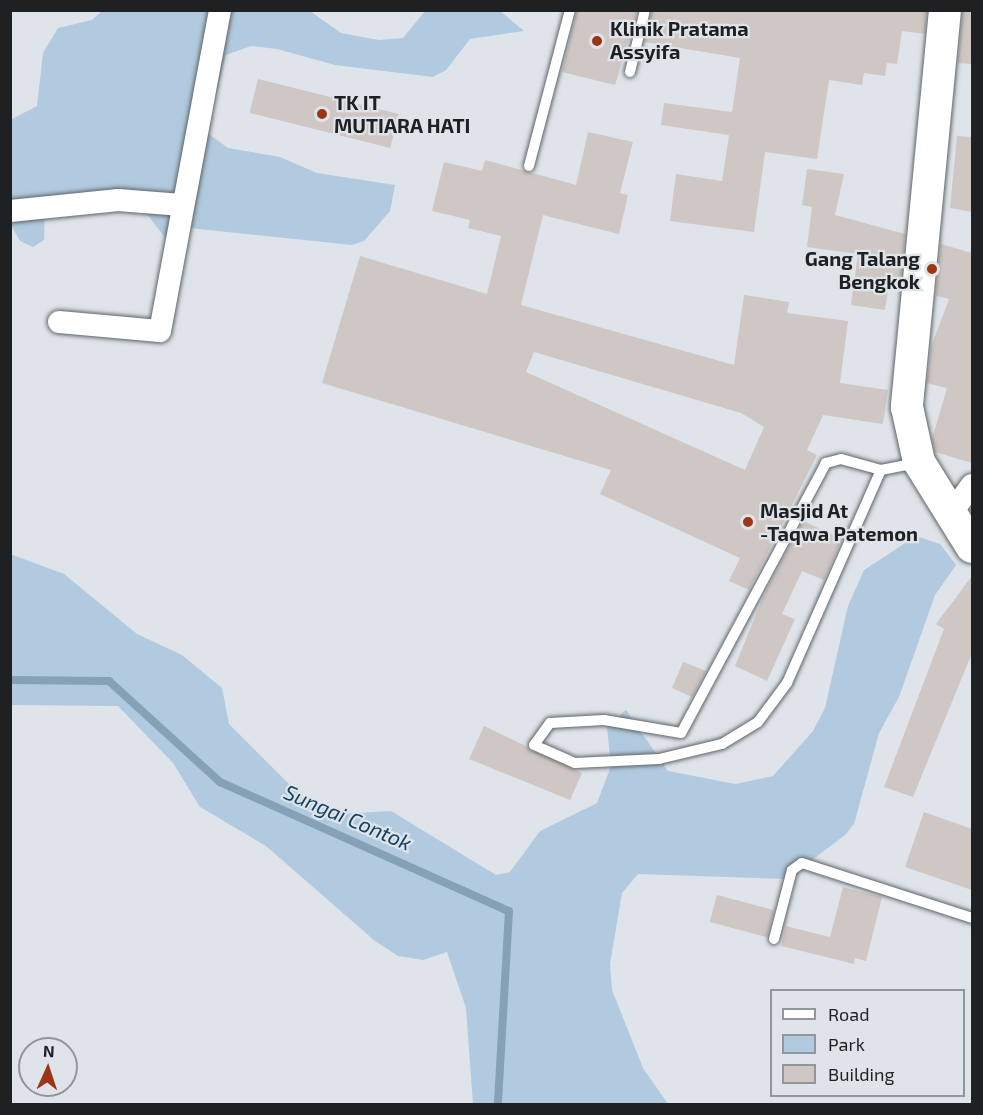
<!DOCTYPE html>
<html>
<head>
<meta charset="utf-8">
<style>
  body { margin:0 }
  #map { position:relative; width:983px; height:1115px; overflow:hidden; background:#dee4e9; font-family:"Exo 2",sans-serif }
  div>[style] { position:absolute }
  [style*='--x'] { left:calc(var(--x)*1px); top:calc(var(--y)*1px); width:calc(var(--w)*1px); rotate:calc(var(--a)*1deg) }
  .green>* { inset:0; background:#b1cadf }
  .stream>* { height:8px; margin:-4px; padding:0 4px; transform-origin:4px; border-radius:4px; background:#86a0b5 }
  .building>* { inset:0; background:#cfc7c4; transform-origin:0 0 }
  .roads { filter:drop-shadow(0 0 2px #5f6469) drop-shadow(0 0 2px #5f6469) }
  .lane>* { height:10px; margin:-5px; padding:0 5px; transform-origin:5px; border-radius:5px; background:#fff }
  .street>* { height:22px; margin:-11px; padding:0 11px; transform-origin:11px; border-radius:11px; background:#fff }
  .secondary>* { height:32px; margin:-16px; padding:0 16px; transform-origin:16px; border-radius:16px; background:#fff }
  .dots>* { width:16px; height:16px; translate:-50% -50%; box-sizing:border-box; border:3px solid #dee4e9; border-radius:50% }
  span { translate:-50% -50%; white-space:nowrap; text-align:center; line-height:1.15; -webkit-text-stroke:4.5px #dee4e9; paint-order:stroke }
  .poi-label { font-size:20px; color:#1e2022; font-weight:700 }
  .left { translate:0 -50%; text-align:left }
  .right { translate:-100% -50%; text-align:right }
  .water-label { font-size:21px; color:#134160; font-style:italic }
  .frame { position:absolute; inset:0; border:12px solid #1e2022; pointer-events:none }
  .legend { position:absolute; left:770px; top:989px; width:195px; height:108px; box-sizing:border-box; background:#dee4e9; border:2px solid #919699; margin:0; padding:8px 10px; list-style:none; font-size:18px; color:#1e2022 }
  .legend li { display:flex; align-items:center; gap:12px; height:30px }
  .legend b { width:30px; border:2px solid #919699 }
  .north { position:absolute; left:18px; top:1037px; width:60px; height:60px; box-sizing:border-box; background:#dee4e9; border:2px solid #919699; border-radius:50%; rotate:3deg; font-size:16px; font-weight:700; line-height:24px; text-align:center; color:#1e2022 }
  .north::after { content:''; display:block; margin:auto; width:21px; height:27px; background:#9c3516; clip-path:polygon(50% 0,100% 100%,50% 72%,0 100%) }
</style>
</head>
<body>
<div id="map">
  <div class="green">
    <div style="clip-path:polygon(499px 10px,524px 31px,470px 39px,446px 70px,433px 77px,335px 65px,277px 49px,251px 46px,226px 55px,206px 132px,228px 148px,280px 157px,317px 173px,395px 185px,390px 211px,364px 241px,352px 245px,189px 228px,167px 240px,143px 209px,45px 202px,44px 240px,33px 247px,20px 241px,11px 225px,10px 120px,37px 106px,43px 53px,58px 28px,92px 20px,102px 11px,310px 11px,341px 33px,379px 40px,403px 38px,425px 11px)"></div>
    <div style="clip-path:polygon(916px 536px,940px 544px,956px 565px,935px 595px,899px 697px,879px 733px,854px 824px,845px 835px,787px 879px,638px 874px,622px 893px,610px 964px,612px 990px,643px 1068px,668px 1104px,473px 1104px,466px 1008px,447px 952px,423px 960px,398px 956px,375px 941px,266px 846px,200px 807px,173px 763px,118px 706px,11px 705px,10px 554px,64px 574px,137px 634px,182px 655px,222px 688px,229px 724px,306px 801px,341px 814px,391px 811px,496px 875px,510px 872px,540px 831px,597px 803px,611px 766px,607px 727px,626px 710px,668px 771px,735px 784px,773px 776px,813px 731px,825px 708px,848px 606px,864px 570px)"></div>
  </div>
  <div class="stream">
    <div style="--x:10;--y:680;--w:99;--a:0.6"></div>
    <div style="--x:109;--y:681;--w:150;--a:42.3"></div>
    <div style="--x:220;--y:782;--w:316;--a:24.1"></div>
    <div style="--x:509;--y:911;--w:193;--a:93.3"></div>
  </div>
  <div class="building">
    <div style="clip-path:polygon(577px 10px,637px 10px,615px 85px,562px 72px)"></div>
    <div style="clip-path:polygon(652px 10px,927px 10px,925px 34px,902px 31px,897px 64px,887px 63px,885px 76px,864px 73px,862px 85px,829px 80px,817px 159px,765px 152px,754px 232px,670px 221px,676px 174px,722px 181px,729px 135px,661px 125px,664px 103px,732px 112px,740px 58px,645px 42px)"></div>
    <div style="clip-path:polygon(963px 10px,972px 10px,972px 64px,958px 63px)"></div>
    <div style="left:258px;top:79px;width:145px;height:35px;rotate:14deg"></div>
    <div style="clip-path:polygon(evenodd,588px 132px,633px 142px,620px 193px,628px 195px,619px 234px,543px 215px,521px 305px,734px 365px,744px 295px,789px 302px,787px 313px,848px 321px,840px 383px,888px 390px,883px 424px,823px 415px,807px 450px,817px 455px,749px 590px,729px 581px,740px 558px,600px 494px,611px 470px,322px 383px,360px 256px,487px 294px,501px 236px,468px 228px,470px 220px,432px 211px,444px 162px,482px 171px,485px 160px,576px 185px,588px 132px,534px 352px,741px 413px,764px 427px,745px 470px,526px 372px,534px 352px)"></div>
    <div style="clip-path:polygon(957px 136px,972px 137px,972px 212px,950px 208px)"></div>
    <div style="clip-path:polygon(807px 169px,844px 174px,835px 215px,905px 234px,901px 279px,890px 277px,885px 310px,851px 305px,858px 254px,807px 247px,812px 207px,802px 205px)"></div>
    <div style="clip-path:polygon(941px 244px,972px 253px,972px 463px,935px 452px,932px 439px,947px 388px,927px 383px,931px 347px,949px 299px,936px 296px)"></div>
    <div style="clip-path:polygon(803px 521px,842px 539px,824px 580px,802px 571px,782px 614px,795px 619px,767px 681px,735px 666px,763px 597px)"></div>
    <div style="clip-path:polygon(972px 576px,972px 653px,913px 797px,884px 787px,944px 629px,936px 624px)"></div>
    <div style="clip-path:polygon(683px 662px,706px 671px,692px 697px,672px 688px)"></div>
    <div style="clip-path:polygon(484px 726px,582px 773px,570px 800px,469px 759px)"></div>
    <div style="clip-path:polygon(924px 812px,972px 829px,972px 890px,905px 867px)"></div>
    <div style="clip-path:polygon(843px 887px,882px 897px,866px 961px,855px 958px,854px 964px,781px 946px,786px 926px,830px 937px)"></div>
    <div style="left:717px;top:895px;width:59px;height:28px;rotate:15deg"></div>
  </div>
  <div class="roads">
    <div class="lane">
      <div style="--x:630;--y:72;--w:64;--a:-76.4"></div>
      <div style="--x:529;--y:166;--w:161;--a:-75.3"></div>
      <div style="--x:881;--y:470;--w:41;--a:-164.6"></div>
      <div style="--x:841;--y:459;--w:16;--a:165"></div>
      <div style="--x:826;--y:463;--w:306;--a:118.2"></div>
      <div style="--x:681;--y:733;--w:78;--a:-170.4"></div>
      <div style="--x:604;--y:720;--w:54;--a:176.8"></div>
      <div style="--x:550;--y:723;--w:27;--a:126"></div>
      <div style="--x:534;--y:745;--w:45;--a:23.7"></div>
      <div style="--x:575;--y:763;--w:84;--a:-2.7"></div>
      <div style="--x:659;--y:759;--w:65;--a:-13.4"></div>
      <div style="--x:722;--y:744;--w:42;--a:-31.4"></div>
      <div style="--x:758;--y:722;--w:49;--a:-53.4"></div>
      <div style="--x:787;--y:683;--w:233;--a:-66.2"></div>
      <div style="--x:881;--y:470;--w:36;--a:-11"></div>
      <div style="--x:774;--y:939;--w:71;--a:-75.4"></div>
      <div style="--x:792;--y:870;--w:12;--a:-35"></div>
      <div style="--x:802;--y:863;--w:179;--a:17.9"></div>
    </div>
    <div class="street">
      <div style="--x:10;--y:211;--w:109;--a:-5.8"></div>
      <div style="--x:118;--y:200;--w:64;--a:4.5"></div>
      <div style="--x:59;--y:322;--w:101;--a:5.1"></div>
      <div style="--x:160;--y:331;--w:327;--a:-79.4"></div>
      <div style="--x:950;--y:515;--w:37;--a:-54"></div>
    </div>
    <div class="secondary">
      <div style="--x:945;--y:10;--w:399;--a:95.5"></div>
      <div style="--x:907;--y:407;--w:56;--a:77.7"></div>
      <div style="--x:919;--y:462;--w:100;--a:58.1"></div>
    </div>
  </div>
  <div class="dots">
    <div style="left:597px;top:41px;background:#9c3516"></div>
    <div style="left:322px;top:114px;background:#9c3516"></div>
    <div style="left:932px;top:269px;background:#9c3516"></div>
    <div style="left:748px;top:522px;background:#9c3516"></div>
  </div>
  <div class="poi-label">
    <span class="left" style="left:610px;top:40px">Klinik Pratama<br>Assyifa</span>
    <span class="left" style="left:334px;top:114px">TK IT<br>MUTIARA HATI</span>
    <span class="right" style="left:920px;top:270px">Gang Talang<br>Bengkok</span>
    <span class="left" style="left:760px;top:522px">Masjid At<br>-Taqwa Patemon</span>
  </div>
  <div class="water-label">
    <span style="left:348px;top:817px;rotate:23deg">Sungai Contok</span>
  </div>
  <div class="frame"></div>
  <ul class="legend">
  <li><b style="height:8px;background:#fff"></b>Road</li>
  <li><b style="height:16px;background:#b1cadf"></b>Park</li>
  <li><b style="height:16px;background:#cfc7c4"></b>Building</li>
  </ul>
  <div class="north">N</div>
</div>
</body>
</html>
